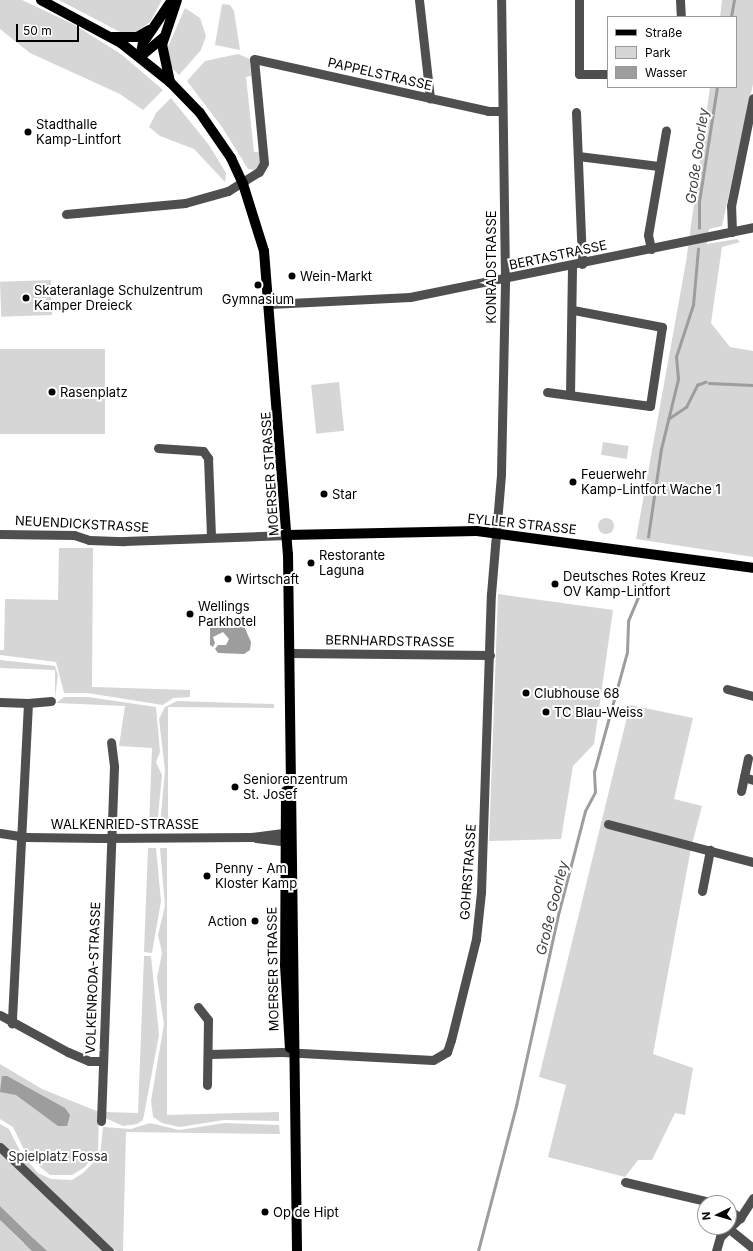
<!DOCTYPE html>
<html>
<head>
<meta charset="utf-8">
<style>
  body { margin:0 }
  #map { position:relative; width:753px; height:1251px; overflow:hidden; background:#fff; font-family:Inter,sans-serif }
  div>[style] { position:absolute }
  [style*='--x'] { left:calc(var(--x)*1px); top:calc(var(--y)*1px); width:calc(var(--w)*1px); rotate:calc(var(--a)*1deg) }
  .green>* { inset:0; background:#d6d6d6; transform-origin:0 0 }
  .round { border-radius:50% }
  .water>* { inset:0; background:#9d9d9d }
  .stream>* { height:2.5px; margin:-1.25px; padding:0 1.25px; transform-origin:1.25px; border-radius:1.25px; background:#9d9d9d }
  .minor>* { height:9px; margin:-4.5px; padding:0 4.5px; transform-origin:4.5px; border-radius:4.5px; background:#4f4f4f }
  .major>* { height:10px; margin:-5px; padding:0 5px; transform-origin:5px; border-radius:5px; background:#000 }
  .dots>* { width:11px; height:11px; translate:-50% -50%; box-sizing:border-box; border:2px solid #fff; border-radius:50% }
  span { translate:-50% -50%; white-space:nowrap; text-align:center; line-height:1.15; -webkit-text-stroke:4px #fff; paint-order:stroke }
  .street-label { font-size:13px; color:#000 }
  .poi-label { font-size:13px; color:#000 }
  .left { translate:0 -50%; text-align:left }
  .right { translate:-100% -50%; text-align:right }
  .park-label { font-size:13px; color:#2d2d2d }
  .water-label { font-size:14px; color:#3e3e3e; font-style:italic }
  .legend { position:absolute; left:607px; top:16px; width:130px; height:72px; box-sizing:border-box; background:#fff; border:1px solid #999; margin:0; padding:5px 7px; list-style:none; font-size:12px; color:#000 }
  .legend li { display:flex; align-items:center; gap:8px; height:20px }
  .legend b { width:20px; border:1px solid #999 }
  .north { position:absolute; left:697px; top:1195px; width:40px; height:40px; box-sizing:border-box; background:#fff; border:1px solid #999; border-radius:50%; rotate:265deg; font-size:11px; font-weight:700; line-height:16px; text-align:center; color:#000 }
  .north::after { content:''; display:block; margin:auto; width:14px; height:18px; background:#000; clip-path:polygon(50% 0,100% 100%,50% 72%,0 100%) }
  .scale { position:absolute; left:16px; top:24px; width:63px; height:18px; box-sizing:border-box; border:2px solid #000; border-top:0; padding-left:5px; font-size:12px; line-height:14px; white-space:nowrap; color:#000; -webkit-text-stroke:3px #fff; paint-order:stroke }
</style>
</head>
<body>
<div id="map">
  <div class="green">
    <div style="clip-path:polygon(0 0,22px 0,73px 24px,121px 54px,163px 90px,143px 110px,120px 94px,30px 53px,0 29px)"></div>
    <div style="clip-path:polygon(59px 0,162px 0,150px 22px,135px 33px,122px 33px)"></div>
    <div style="clip-path:polygon(722px 0,753px 0,753px 84px,722px 226px,709px 229px,707px 244px,737px 239px,740px 242px,722px 247px,711px 323px,730px 347px,753px 351px,753px 557px,636px 539px,686px 262px,710px 87px,736px 87px,736px 17px,720px 17px)"></div>
    <div style="clip-path:polygon(222px 4px,230px 5px,234px 11px,240px 50px,215px 45px)"></div>
    <div style="clip-path:polygon(185px 8px,200px 18px,206px 36px,201px 50px,179px 75px,170px 66px,167px 49px)"></div>
    <div style="clip-path:polygon(238px 54px,250px 59px,251px 76px,246px 77px,254px 152px,260px 152px,260px 164px,255px 170px,248px 169px,222px 127px,187px 81px,205px 61px)"></div>
    <div style="clip-path:polygon(171px 98px,209px 145px,226px 173px,225px 182px,194px 149px,160px 136px,149px 127px,156px 113px)"></div>
    <div style="left:51px;top:280px;width:35px;height:51px;rotate:88deg"></div>
    <div style="left:0;top:349px;width:105px;height:85px"></div>
    <div style="left:339px;top:382px;width:49px;height:28px;rotate:84deg"></div>
    <div style="left:603px;top:442px;width:26px;height:13px;rotate:9deg"></div>
    <div class="round" style="left:598px;top:518px;width:16px;height:16px"></div>
    <div style="clip-path:polygon(59px 548px,93px 548px,92px 687px,190px 690px,190px 697px,173px 698px,163px 705px,87px 693px,64px 693px,56px 662px,0 655px,0 650px,4px 650px,5px 599px,58px 600px)"></div>
    <div style="clip-path:polygon(498px 594px,613px 610px,594px 744px,573px 766px,561px 839px,489px 841px)"></div>
    <div style="clip-path:polygon(0 660px,55px 666px,58px 675px,55px 698px,55px 670px,0 668px)"></div>
    <div style="clip-path:polygon(64px 697px,88px 697px,156px 707px,160px 752px,156px 762px,162px 775px,157px 826px,149px 826px,152px 748px,119px 746px,125px 706px,56px 703px)"></div>
    <div style="clip-path:polygon(177px 701px,274px 704px,274px 708px,168px 707px,168px 826px,160px 826px,165px 770px,159px 719px,165px 707px)"></div>
    <div style="clip-path:polygon(630px 705px,693px 718px,674px 799px,702px 806px,691px 848px,653px 1054px,693px 1068px,685px 1115px,675px 1113px,652px 1160px,638px 1160px,625px 1177px,548px 1157px,566px 1085px,539px 1077px)"></div>
    <div style="clip-path:polygon(148px 848px,156px 848px,161px 901px,152px 953px,144px 952px)"></div>
    <div style="clip-path:polygon(160px 848px,167px 848px,167px 1115px,279px 1112px,279px 1121px,224px 1120px,180px 1127px,162px 1123px,153px 1117px,151px 1101px,164px 1024px,157px 978px,162px 953px,158px 935px,165px 906px)"></div>
    <div style="clip-path:polygon(144px 956px,151px 956px,159px 1035px,143px 1120px,137px 1124px,123px 1126px,105px 1118px,105px 1112px,138px 1113px)"></div>
    <div style="clip-path:polygon(0 1064px,42px 1089px,99px 1112px,98px 1150px,85px 1167px,72px 1175px,50px 1175px,27px 1156px,13px 1127px,0 1119px)"></div>
    <div style="clip-path:polygon(150px 1123px,179px 1130px,225px 1123px,279px 1125px,280px 1134px,126px 1132px,123px 1251px,116px 1251px,0 1144px,0 1124px,9px 1129px,21px 1153px,38px 1173px,51px 1179px,72px 1180px,83px 1173px,100px 1156px,103px 1127px,131px 1129px)"></div>
    <div style="clip-path:polygon(0 1152px,106px 1251px,0 1251px,0 1220px,24px 1244px,34px 1239px,0 1206px)"></div>
  </div>
  <div class="water">
    <div style="clip-path:polygon(240px 617px,251px 642px,250px 650px,244px 654px,218px 653px,215px 649px,218px 645px,226px 645px,229px 639px,223px 632px,213px 637px,215px 643px,213px 647px,210px 645px,210px 618px)"></div>
    <div style="clip-path:polygon(2px 1076px,7px 1076px,65px 1108px,70px 1115px,67px 1126px,58px 1126px,16px 1095px,0 1092px)"></div>
    <div style="clip-path:polygon(0 1206px,34px 1239px,47px 1251px,32px 1251px,0 1220px)"></div>
  </div>
  <div class="stream">
    <div style="--x:731;--y:17;--w:17;--a:-80"></div>
    <div style="--x:699;--y:228;--w:26;--a:-90"></div>
    <div style="--x:699;--y:202;--w:116;--a:-81.1"></div>
    <div style="--x:709;--y:383;--w:44;--a:2.6"></div>
    <div style="--x:668;--y:419;--w:22;--a:-34"></div>
    <div style="--x:686;--y:407;--w:25;--a:-63"></div>
    <div style="--x:697;--y:385;--w:9;--a:-21"></div>
    <div style="--x:648;--y:537;--w:89;--a:-81.6"></div>
    <div style="--x:661;--y:449;--w:72;--a:-76.3"></div>
    <div style="--x:678;--y:379;--w:22;--a:-95"></div>
    <div style="--x:676;--y:357;--w:55;--a:-71.9"></div>
    <div style="--x:693;--y:305;--w:56;--a:-84.9"></div>
    <div style="--x:478;--y:1251;--w:150;--a:-75.3"></div>
    <div style="--x:516;--y:1106;--w:200;--a:-77.6"></div>
    <div style="--x:559;--y:911;--w:103;--a:-75.4"></div>
    <div style="--x:585;--y:811;--w:21;--a:-62"></div>
    <div style="--x:595;--y:792;--w:20;--a:-93"></div>
    <div style="--x:594;--y:772;--w:124;--a:-74.6"></div>
    <div style="--x:627;--y:652;--w:31;--a:-88"></div>
    <div style="--x:628;--y:621;--w:41;--a:-67.2"></div>
    <div style="--x:644;--y:583;--w:10;--a:-101"></div>
  </div>
  <div class="minor">
    <div style="--x:419;--y:0;--w:99;--a:83.6"></div>
    <div style="--x:579;--y:0;--w:74;--a:90"></div>
    <div style="--x:579;--y:74;--w:29;--a:0"></div>
    <div style="--x:680;--y:0;--w:17;--a:87"></div>
    <div style="--x:576;--y:112;--w:152;--a:87.7"></div>
    <div style="--x:578;--y:156;--w:81;--a:7.1"></div>
    <div style="--x:66;--y:214;--w:120;--a:-5.3"></div>
    <div style="--x:185;--y:203;--w:45;--a:-15.6"></div>
    <div style="--x:228;--y:191;--w:36;--a:-32"></div>
    <div style="--x:259;--y:172;--w:10;--a:-61"></div>
    <div style="--x:264;--y:163;--w:104;--a:-95.5"></div>
    <div style="--x:254;--y:59;--w:240;--a:12.5"></div>
    <div style="--x:488;--y:111;--w:13;--a:0"></div>
    <div style="--x:732;--y:232;--w:26;--a:-92"></div>
    <div style="--x:731;--y:206;--w:110;--a:-78.5"></div>
    <div style="--x:651;--y:249;--w:14;--a:-102"></div>
    <div style="--x:648;--y:235;--w:106;--a:-80.2"></div>
    <div style="--x:270;--y:304;--w:140;--a:-2.9"></div>
    <div style="--x:410;--y:297;--w:350;--a:-11.5"></div>
    <div style="--x:547;--y:392;--w:104;--a:7.7"></div>
    <div style="--x:650;--y:406;--w:80;--a:-81.4"></div>
    <div style="--x:662;--y:327;--w:91;--a:-169.2"></div>
    <div style="--x:570;--y:395;--w:129;--a:-89.1"></div>
    <div style="--x:158;--y:448;--w:45;--a:3.8"></div>
    <div style="--x:203;--y:451;--w:9;--a:54"></div>
    <div style="--x:208;--y:458;--w:79;--a:87.8"></div>
    <div style="--x:0;--y:534;--w:74;--a:0.8"></div>
    <div style="--x:74;--y:535;--w:16;--a:18"></div>
    <div style="--x:89;--y:540;--w:35;--a:2"></div>
    <div style="--x:124;--y:541;--w:163;--a:-2.1"></div>
    <div style="--x:290;--y:653;--w:200;--a:0.6"></div>
    <div style="--x:727;--y:689;--w:27;--a:15"></div>
    <div style="--x:0;--y:702;--w:28;--a:2"></div>
    <div style="--x:28;--y:703;--w:321;--a:92.9"></div>
    <div style="--x:28;--y:703;--w:23;--a:-5"></div>
    <div style="--x:748;--y:758;--w:19;--a:102"></div>
    <div style="--x:744;--y:777;--w:9;--a:18"></div>
    <div style="--x:741;--y:791;--w:14;--a:-78"></div>
    <div style="--x:608;--y:824;--w:150;--a:14.7"></div>
    <div style="--x:0;--y:833;--w:26;--a:9"></div>
    <div style="--x:26;--y:837;--w:75;--a:0.8"></div>
    <div style="--x:101;--y:838;--w:150;--a:-0.4"></div>
    <div style="--x:251;--y:837;--w:40;--a:-7.1"></div>
    <div style="--x:256;--y:838;--w:35;--a:7"></div>
    <div style="--x:702;--y:891;--w:42;--a:-79"></div>
    <div style="--x:198;--y:1007;--w:16;--a:52"></div>
    <div style="--x:208;--y:1020;--w:65;--a:90.9"></div>
    <div style="--x:0;--y:1015;--w:77;--a:28.6"></div>
    <div style="--x:68;--y:1052;--w:23;--a:23"></div>
    <div style="--x:89;--y:1061;--w:14;--a:0"></div>
    <div style="--x:210;--y:1054;--w:72;--a:-1.6"></div>
    <div style="--x:282;--y:1052;--w:151;--a:3"></div>
    <div style="--x:433;--y:1060;--w:16;--a:-30"></div>
    <div style="--x:447;--y:1052;--w:13;--a:-72"></div>
    <div style="--x:451;--y:1040;--w:104;--a:-76.1"></div>
    <div style="--x:476;--y:939;--w:47;--a:-83.9"></div>
    <div style="--x:481;--y:892;--w:298;--a:-88.1"></div>
    <div style="--x:491;--y:594;--w:120;--a:-85.2"></div>
    <div style="--x:501;--y:474;--w:195;--a:-88.8"></div>
    <div style="--x:505;--y:279;--w:279;--a:-90.8"></div>
    <div style="--x:101;--y:1121;--w:355;--a:-87.9"></div>
    <div style="--x:114;--y:766;--w:24;--a:-97"></div>
    <div style="--x:0;--y:1147;--w:151;--a:43.7"></div>
    <div style="--x:625;--y:1182;--w:91;--a:13.3"></div>
    <div style="--x:729;--y:1210;--w:14;--a:36"></div>
    <div style="--x:728;--y:1228;--w:32;--a:39"></div>
    <div style="--x:716;--y:1251;--w:15;--a:-74"></div>
    <div style="--x:720;--y:1237;--w:28;--a:-44"></div>
    <div style="--x:740;--y:1218;--w:24;--a:-57"></div>
  </div>
  <div class="major">
    <div style="--x:41;--y:0;--w:91;--a:28.3"></div>
    <div style="--x:121;--y:43;--w:63;--a:38.5"></div>
    <div style="--x:170;--y:82;--w:43;--a:45.9"></div>
    <div style="--x:200;--y:113;--w:55;--a:55.4"></div>
    <div style="--x:231;--y:158;--w:29;--a:65"></div>
    <div style="--x:243;--y:184;--w:70;--a:72.6"></div>
    <div style="--x:264;--y:251;--w:304;--a:85.5"></div>
    <div style="--x:288;--y:554;--w:697;--a:89.26"></div>
    <div style="--x:113;--y:37;--w:24;--a:0"></div>
    <div style="--x:137;--y:37;--w:14;--a:-30"></div>
    <div style="--x:140;--y:57;--w:14;--a:-78"></div>
    <div style="--x:143;--y:43;--w:52;--a:-56"></div>
    <div style="--x:140;--y:57;--w:30;--a:-40"></div>
    <div style="--x:170;--y:82;--w:38;--a:-102"></div>
    <div style="--x:162;--y:45;--w:47;--a:-71.6"></div>
    <div style="--x:287;--y:535;--w:190;--a:-1.2"></div>
    <div style="--x:477;--y:531;--w:278;--a:7.6"></div>
    <div style="--x:286;--y:791;--w:174;--a:90.3"></div>
    <div style="--x:285;--y:965;--w:83;--a:86.6"></div>
  </div>
  <div class="dots">
    <div style="left:28px;top:132px;background:#000"></div>
    <div style="left:292px;top:276px;background:#000"></div>
    <div style="left:258px;top:285px;background:#000"></div>
    <div style="left:26px;top:298px;background:#000"></div>
    <div style="left:52px;top:392px;background:#000"></div>
    <div style="left:573px;top:482px;background:#000"></div>
    <div style="left:324px;top:494px;background:#000"></div>
    <div style="left:311px;top:563px;background:#000"></div>
    <div style="left:228px;top:579px;background:#000"></div>
    <div style="left:555px;top:584px;background:#000"></div>
    <div style="left:190px;top:614px;background:#000"></div>
    <div style="left:526px;top:693px;background:#000"></div>
    <div style="left:546px;top:712px;background:#000"></div>
    <div style="left:235px;top:787px;background:#000"></div>
    <div style="left:207px;top:876px;background:#000"></div>
    <div style="left:255px;top:921px;background:#000"></div>
    <div style="left:265px;top:1212px;background:#000"></div>
  </div>
  <div class="street-label">
    <span style="left:380px;top:74px;rotate:13deg">PAPPELSTRASSE</span>
    <span style="left:558px;top:255px;rotate:-12deg">BERTASTRASSE</span>
    <span style="left:491px;top:267px;rotate:-90deg">KONRADSTRASSE</span>
    <span style="left:270px;top:474px;rotate:-94deg">MOERSER STRASSE</span>
    <span style="left:82px;top:524px;rotate:3deg">NEUENDICKSTRASSE</span>
    <span style="left:522px;top:524px;rotate:6deg">EYLLER STRASSE</span>
    <span style="left:390px;top:641px;rotate:1deg">BERNHARDSTRASSE</span>
    <span style="left:125px;top:824px">WALKENRIED-STRASSE</span>
    <span style="left:468px;top:872px;rotate:-86deg">GOHRSTRASSE</span>
    <span style="left:273px;top:969px;rotate:-91deg">MOERSER STRASSE</span>
    <span style="left:93px;top:978px;rotate:-88deg">VOLKENRODA-STRASSE</span>
  </div>
  <div class="poi-label">
    <span class="left" style="left:36px;top:132px">Stadthalle<br>Kamp-Lintfort</span>
    <span class="left" style="left:300px;top:276px">Wein-Markt</span>
    <span class="left" style="left:34px;top:298px">Skateranlage Schulzentrum<br>Kamper Dreieck</span>
    <span style="left:258px;top:299px">Gymnasium</span>
    <span class="left" style="left:60px;top:392px">Rasenplatz</span>
    <span class="left" style="left:581px;top:482px">Feuerwehr<br>Kamp-Lintfort Wache 1</span>
    <span class="left" style="left:332px;top:494px">Star</span>
    <span class="left" style="left:319px;top:563px">Restorante<br>Laguna</span>
    <span class="left" style="left:563px;top:584px">Deutsches Rotes Kreuz<br>OV Kamp-Lintfort</span>
    <span class="left" style="left:236px;top:579px">Wirtschaft</span>
    <span class="left" style="left:198px;top:614px">Wellings<br>Parkhotel</span>
    <span class="left" style="left:534px;top:693px">Clubhouse 68</span>
    <span class="left" style="left:554px;top:712px">TC Blau-Weiss</span>
    <span class="left" style="left:243px;top:787px">Seniorenzentrum<br>St. Josef</span>
    <span class="left" style="left:215px;top:876px">Penny - Am<br>Kloster Kamp</span>
    <span class="right" style="left:247px;top:921px">Action</span>
    <span class="left" style="left:273px;top:1212px">Op de Hipt</span>
  </div>
  <div class="park-label">
    <span style="left:58px;top:1156px">Spielplatz Fossa</span>
  </div>
  <div class="water-label">
    <span style="left:697px;top:156px;rotate:-82deg">Große Goorley</span>
    <span style="left:552px;top:908px;rotate:-76deg">Große Goorley</span>
  </div>
  <ul class="legend">
  <li><b style="height:5px;background:#000"></b>Straße</li>
  <li><b style="height:11px;background:#d6d6d6"></b>Park</li>
  <li><b style="height:11px;background:#9d9d9d"></b>Wasser</li>
  </ul>
  <div class="north">N</div>
  <div class="scale">50 m</div>
</div>
</body>
</html>
